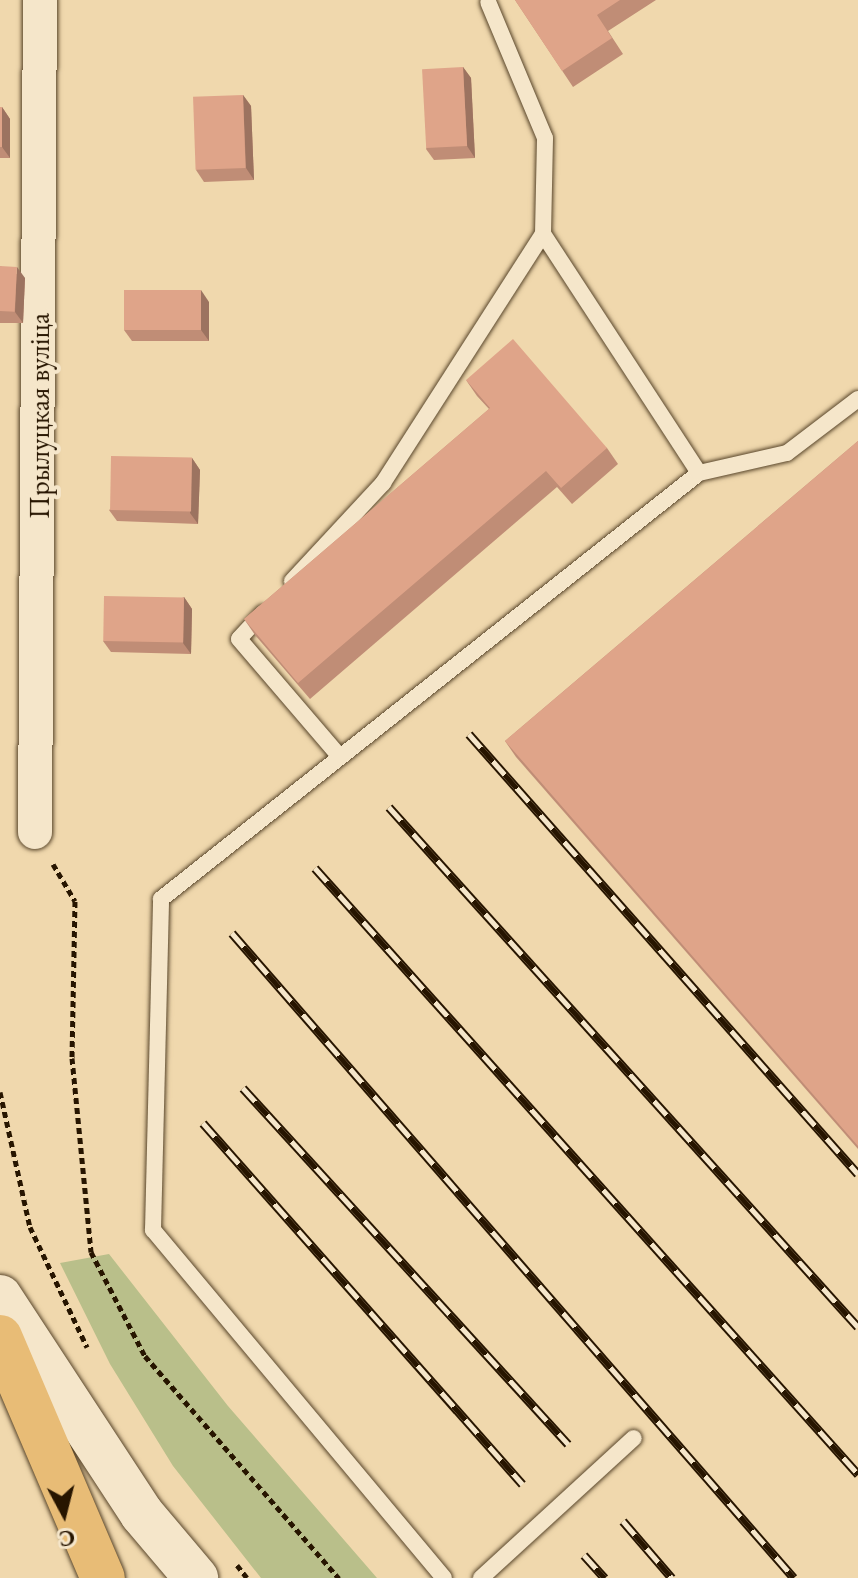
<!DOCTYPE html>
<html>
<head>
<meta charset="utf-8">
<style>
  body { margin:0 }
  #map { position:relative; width:858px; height:1578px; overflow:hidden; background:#f0d8ad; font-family:"EB Garamond",serif }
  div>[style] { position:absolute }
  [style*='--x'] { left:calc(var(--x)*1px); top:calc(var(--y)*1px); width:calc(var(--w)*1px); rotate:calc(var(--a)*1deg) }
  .green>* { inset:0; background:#b9bf8a }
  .path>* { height:5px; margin-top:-2.5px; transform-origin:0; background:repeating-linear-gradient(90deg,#271500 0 6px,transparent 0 10px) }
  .roads { filter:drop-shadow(0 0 2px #59462b) drop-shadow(0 0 2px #59462b) }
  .lane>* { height:16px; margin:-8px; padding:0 8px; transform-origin:8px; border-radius:8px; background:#f5e6ca }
  .street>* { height:34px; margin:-17px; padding:0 17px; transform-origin:17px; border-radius:17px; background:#f5e6ca }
  .secondary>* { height:44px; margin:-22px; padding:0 22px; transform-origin:22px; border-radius:22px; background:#f5e6ca }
  .primary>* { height:44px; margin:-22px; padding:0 22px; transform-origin:22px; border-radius:22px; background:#e8bc76 }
  .rail>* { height:9px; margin-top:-4.5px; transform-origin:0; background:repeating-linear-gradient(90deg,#f5e6ca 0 18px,#271500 0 36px); box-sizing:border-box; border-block:2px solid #271500 }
  .wall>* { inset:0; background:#c08d76 }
  .shaded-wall>* { inset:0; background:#9c7360 }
  .building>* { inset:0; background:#dfa489; transform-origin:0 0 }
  span { translate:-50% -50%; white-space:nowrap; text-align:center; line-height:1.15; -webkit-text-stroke:8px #f5e6ca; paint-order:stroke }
  .street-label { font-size:28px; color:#271500 }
  .north { position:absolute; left:24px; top:1474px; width:80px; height:80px; -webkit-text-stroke:6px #f5e6ca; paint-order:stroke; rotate:173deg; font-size:22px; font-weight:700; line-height:32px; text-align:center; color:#271500 }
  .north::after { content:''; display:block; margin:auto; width:28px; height:36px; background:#271500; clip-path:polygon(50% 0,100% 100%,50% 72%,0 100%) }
</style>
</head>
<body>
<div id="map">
  <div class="green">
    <div style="clip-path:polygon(109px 1254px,228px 1406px,377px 1578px,261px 1578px,173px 1466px,110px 1364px,60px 1263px)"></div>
  </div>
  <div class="path">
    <div style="--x:53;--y:864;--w:43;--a:59.3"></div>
    <div style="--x:75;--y:901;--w:157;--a:91.1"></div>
    <div style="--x:72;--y:1058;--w:195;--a:84.4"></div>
    <div style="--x:91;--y:1252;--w:117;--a:62.6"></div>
    <div style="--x:145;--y:1356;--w:295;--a:48.9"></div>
    <div style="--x:0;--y:1092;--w:138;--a:77.5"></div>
    <div style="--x:30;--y:1227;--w:133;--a:64.6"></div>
    <div style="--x:237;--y:1565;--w:16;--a:52"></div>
  </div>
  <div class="roads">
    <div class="lane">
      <div style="--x:699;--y:473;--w:90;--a:-12.8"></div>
      <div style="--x:787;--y:453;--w:89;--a:-37.3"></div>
      <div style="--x:292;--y:581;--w:134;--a:-47.1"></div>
      <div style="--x:383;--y:483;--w:296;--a:-57.3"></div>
      <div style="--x:263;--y:613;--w:35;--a:133"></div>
      <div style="--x:239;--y:639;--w:155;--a:49.4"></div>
      <div style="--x:444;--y:1578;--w:454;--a:-129.9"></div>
      <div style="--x:153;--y:1230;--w:331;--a:-88.6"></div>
      <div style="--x:161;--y:899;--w:686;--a:-38.37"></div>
      <div style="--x:699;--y:473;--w:285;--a:-123.1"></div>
      <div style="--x:543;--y:234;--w:96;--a:-88.8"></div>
      <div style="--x:545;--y:138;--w:147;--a:-112.7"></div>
      <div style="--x:481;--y:1578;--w:207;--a:-42.5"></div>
    </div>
    <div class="street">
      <div style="--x:35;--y:832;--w:832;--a:-89.66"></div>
    </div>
    <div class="secondary">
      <div style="--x:0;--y:1297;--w:259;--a:56.8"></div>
      <div style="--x:142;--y:1514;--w:84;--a:49.8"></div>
    </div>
    <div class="primary">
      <div style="--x:0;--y:1337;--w:262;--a:66.9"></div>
    </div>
  </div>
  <div class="rail">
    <div style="--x:469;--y:734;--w:587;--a:48.52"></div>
    <div style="--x:389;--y:807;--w:700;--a:47.95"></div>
    <div style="--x:315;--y:868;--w:814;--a:48.14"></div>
    <div style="--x:232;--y:933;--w:855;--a:48.93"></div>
    <div style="--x:243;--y:1088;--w:482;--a:47.6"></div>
    <div style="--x:203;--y:1123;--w:482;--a:48.5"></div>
    <div style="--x:623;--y:1521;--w:75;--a:49.3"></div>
    <div style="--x:584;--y:1555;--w:31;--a:48"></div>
  </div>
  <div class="wall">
    <div style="clip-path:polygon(515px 0,656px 0,608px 31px,623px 54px,573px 87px)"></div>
    <div style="clip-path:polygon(463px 67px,471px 78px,475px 158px,434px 160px,426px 149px)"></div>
    <div style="clip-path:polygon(243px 95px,251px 106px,254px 180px,204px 182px,196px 170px)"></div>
    <div style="clip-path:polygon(0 107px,2px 107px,10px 119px,10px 158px,0 158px)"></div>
    <div style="clip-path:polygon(0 266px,25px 278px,23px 323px,0 323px)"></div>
    <div style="clip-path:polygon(209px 302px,209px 341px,132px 341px,124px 330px)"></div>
    <div style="clip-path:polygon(466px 380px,607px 448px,618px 464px,572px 504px,557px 487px,310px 699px,255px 635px,244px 619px,489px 409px,477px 396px)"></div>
    <div style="clip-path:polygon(858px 441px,858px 1149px,516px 757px,505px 741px)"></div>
    <div style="clip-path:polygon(192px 458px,200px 470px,198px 524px,117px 521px,109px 510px)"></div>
    <div style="clip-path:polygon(184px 597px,192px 609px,191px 654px,111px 652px,103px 641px)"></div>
  </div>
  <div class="shaded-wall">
    <div style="clip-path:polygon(463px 67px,471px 78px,475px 158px,467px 146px)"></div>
    <div style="clip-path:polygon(243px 95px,251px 106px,254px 180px,246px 168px)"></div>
    <div style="clip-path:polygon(2px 107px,10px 119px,10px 158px,2px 147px)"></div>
    <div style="clip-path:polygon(17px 267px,25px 278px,23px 323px,15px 312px)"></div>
    <div style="clip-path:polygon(201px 290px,209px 302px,209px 341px,201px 330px)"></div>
    <div style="clip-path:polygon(192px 458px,200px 470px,198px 524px,190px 513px)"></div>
    <div style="clip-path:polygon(184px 597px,192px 609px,191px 654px,183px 643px)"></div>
  </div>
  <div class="building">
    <div style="clip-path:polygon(515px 0,620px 0,597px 15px,612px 38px,562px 71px)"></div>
    <div style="left:463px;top:67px;width:79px;height:41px;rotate:87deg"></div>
    <div style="left:243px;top:95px;width:73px;height:50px;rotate:88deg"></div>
    <div style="left:0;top:107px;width:2px;height:40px"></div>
    <div style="left:0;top:266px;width:17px;height:45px;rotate:3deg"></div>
    <div style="left:201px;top:290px;width:40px;height:77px;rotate:90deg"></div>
    <div style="clip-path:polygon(513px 339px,607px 448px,561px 488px,546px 471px,298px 683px,244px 619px,490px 408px,466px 380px)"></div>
    <div style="clip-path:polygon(858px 441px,858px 1146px,505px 741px)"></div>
    <div style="left:111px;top:456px;width:81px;height:54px;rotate:1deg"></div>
    <div style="left:104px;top:596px;width:80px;height:45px;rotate:1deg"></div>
  </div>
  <div class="street-label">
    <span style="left:39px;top:416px;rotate:-90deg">Прылуцкая вуліца</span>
  </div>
  <div class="north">С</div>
</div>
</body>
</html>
